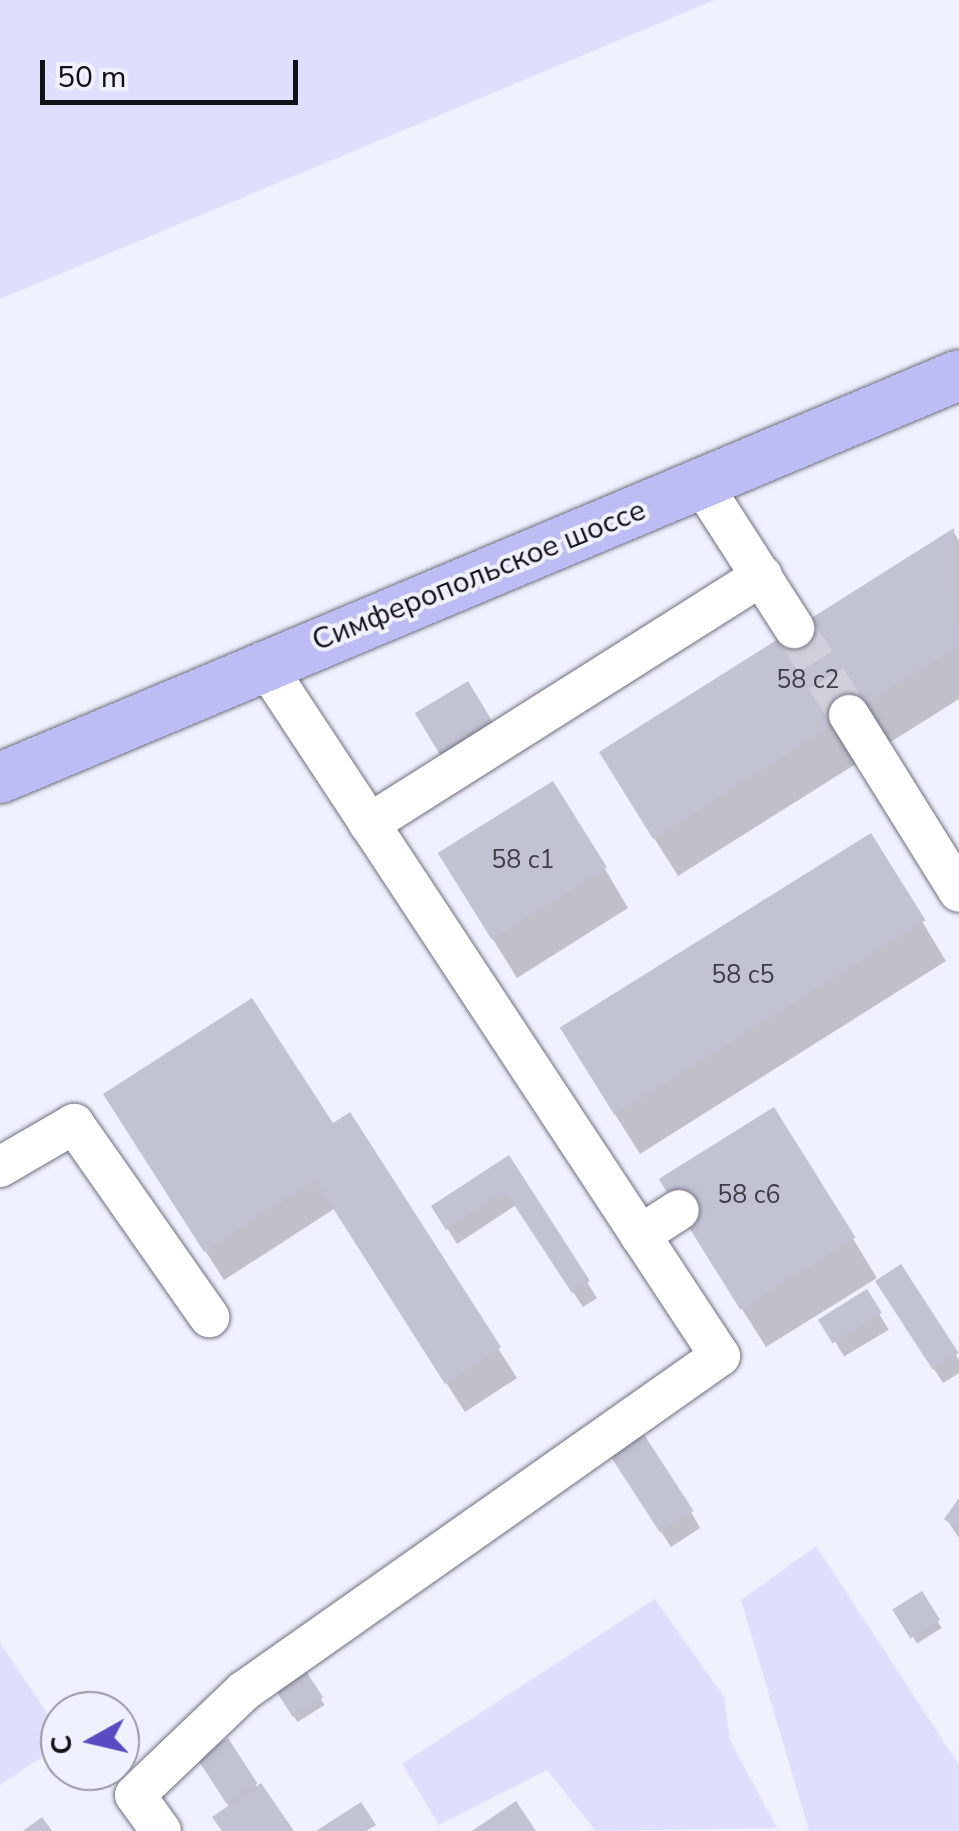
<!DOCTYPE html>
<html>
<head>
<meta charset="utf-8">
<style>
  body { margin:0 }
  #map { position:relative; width:959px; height:1831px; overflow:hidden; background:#f0f1fe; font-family:"Nunito Sans",sans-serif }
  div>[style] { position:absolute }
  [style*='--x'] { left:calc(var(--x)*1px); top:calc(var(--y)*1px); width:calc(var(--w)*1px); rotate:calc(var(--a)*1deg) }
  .green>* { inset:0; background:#dedffd }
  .shadow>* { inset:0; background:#0003; transform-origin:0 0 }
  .building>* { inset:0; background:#c1c2d2; transform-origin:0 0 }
  .minor-tunnel>* { height:40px; margin-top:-20px; transform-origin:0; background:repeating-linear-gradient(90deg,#cfd0db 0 40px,transparent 0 60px) }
  .roads { filter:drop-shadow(0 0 2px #6f707e) drop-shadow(0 0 2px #6f707e) }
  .minor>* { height:40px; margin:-20px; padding:0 20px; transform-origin:20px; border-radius:20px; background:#fff }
  .major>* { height:50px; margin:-25px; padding:0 25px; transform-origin:25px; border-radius:25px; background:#bebcf4 }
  span { translate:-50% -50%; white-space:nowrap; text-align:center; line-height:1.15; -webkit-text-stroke:8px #f0f1fe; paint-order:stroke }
  .number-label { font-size:25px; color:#3d3e46 }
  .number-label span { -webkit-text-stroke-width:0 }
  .street-label { font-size:30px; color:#111217 }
  .north { position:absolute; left:40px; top:1691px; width:100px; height:100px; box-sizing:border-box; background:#f0f1fe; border:2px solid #9798a2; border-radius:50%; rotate:262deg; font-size:28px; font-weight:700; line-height:40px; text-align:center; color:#111217 }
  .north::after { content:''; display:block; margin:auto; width:35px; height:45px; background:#5b4bc3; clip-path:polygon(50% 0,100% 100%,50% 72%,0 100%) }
  .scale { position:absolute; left:40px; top:60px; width:258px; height:45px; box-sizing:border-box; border:5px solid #111217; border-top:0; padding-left:12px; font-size:30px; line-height:35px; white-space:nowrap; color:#111217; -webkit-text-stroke:8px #f0f1fe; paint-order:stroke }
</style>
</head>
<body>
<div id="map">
  <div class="green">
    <div style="clip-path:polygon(0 0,715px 0,0 299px)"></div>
    <div style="clip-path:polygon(816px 1546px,959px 1765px,959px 1831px,809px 1831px,741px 1600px)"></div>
    <div style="clip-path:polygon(655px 1599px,724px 1697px,730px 1740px,777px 1828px,596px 1831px,547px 1770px,439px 1825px,402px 1764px)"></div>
    <div style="clip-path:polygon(0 1643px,60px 1732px,60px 1745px,0 1785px)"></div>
  </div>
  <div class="shadow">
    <div style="clip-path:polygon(953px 531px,959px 541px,959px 699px,678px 876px,625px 792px)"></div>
    <div style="clip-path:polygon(871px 837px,946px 961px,640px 1154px,587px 1070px)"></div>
    <div style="clip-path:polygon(605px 869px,628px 908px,517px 978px,464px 893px)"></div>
    <div style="clip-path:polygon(774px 1110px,877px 1278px,766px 1347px,685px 1219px)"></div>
    <div style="clip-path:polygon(350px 1116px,517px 1378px,465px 1412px,334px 1209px,224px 1280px,124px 1125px,332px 1127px)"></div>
    <div style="clip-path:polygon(508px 1159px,597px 1298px,583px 1307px,516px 1205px,457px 1244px,434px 1207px)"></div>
    <div style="clip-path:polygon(901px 1267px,959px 1360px,959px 1373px,943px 1383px,888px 1297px)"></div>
    <div style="left:866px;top:1292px;width:44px;height:52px;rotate:59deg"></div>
    <div style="clip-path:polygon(622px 1471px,691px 1512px,700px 1528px,671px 1547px)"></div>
    <div style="clip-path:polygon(959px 1502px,959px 1538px,947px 1520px)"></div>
    <div style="left:921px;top:1595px;width:39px;height:29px;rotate:58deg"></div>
    <div style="left:304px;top:1672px;width:39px;height:32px;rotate:58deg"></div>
    <div style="clip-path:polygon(228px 1741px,258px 1789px,291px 1831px,223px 1831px,230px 1808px,200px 1759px)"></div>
  </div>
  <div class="building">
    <div style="clip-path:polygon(954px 528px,959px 645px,653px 839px,599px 752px)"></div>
    <div style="left:468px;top:681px;width:50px;height:62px;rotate:59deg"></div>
    <div style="left:553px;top:781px;width:102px;height:136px;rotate:58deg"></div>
    <div style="left:871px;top:833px;width:103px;height:367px;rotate:58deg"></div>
    <div style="clip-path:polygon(252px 998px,333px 1123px,350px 1112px,501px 1347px,445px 1384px,315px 1180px,204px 1252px,103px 1094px)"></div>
    <div style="left:774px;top:1107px;width:154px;height:136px;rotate:58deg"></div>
    <div style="clip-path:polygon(509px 1155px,590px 1281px,572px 1293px,505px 1191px,446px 1230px,431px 1206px)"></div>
    <div style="left:901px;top:1264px;width:106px;height:31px;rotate:57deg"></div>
    <div style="left:867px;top:1289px;width:28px;height:58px;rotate:58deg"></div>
    <div style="left:643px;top:1433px;width:93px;height:40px;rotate:57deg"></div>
    <div style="clip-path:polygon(959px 1498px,959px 1530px,944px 1519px)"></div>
    <div style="left:922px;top:1591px;width:34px;height:35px;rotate:58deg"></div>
    <div style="left:304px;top:1668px;width:35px;height:36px;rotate:57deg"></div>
    <div style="left:228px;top:1738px;width:54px;height:37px;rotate:57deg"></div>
    <div style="clip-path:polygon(261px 1783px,294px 1831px,222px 1831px,212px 1817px)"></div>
    <div style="clip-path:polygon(516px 1801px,536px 1831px,472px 1831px)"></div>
    <div style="clip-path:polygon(361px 1802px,376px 1825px,366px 1831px,316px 1831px)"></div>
    <div style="clip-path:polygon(42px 1817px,52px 1831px,23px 1831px)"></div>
  </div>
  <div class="minor-tunnel">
    <div style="--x:794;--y:628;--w:103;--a:57.7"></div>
  </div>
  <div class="roads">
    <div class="minor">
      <div style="--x:703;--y:486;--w:169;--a:57.3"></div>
      <div style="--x:849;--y:715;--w:208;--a:58.1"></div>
      <div style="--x:369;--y:824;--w:465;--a:-32.3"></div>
      <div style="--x:0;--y:1167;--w:86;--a:-30.2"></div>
      <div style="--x:74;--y:1124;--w:236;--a:55"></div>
      <div style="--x:640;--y:1235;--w:46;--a:-32.7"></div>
      <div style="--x:161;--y:1831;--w:44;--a:-125.8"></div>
      <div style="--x:135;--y:1795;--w:151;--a:-43.7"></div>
      <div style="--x:244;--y:1691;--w:582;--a:-35.14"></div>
      <div style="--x:720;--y:1356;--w:831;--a:-123.36"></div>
    </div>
    <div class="major">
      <div style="--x:0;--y:778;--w:1040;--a:-22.79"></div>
    </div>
  </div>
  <div class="number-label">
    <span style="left:808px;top:680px">58 с2</span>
    <span style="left:523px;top:860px">58 с1</span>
    <span style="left:743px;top:975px">58 с5</span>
    <span style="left:749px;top:1195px">58 с6</span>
  </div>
  <div class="street-label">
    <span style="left:479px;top:576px;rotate:-22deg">Симферопольское шоссе</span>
  </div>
  <div class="north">С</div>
  <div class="scale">50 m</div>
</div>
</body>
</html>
